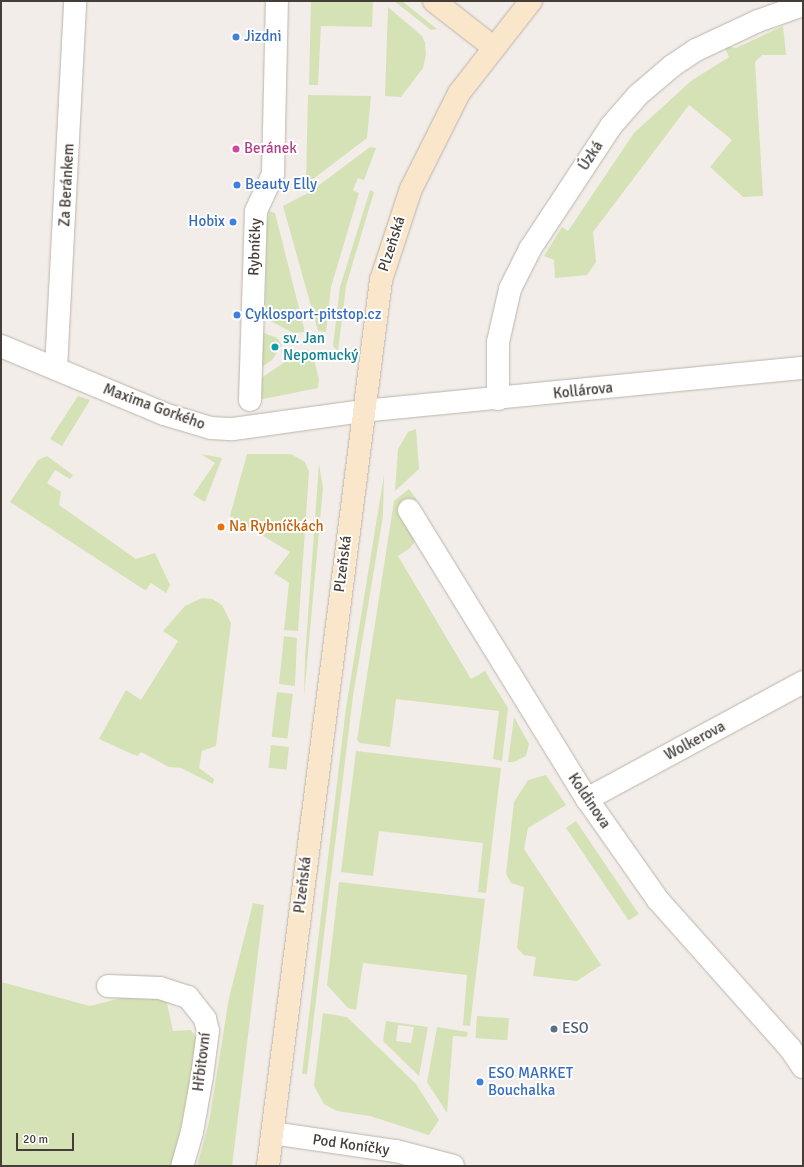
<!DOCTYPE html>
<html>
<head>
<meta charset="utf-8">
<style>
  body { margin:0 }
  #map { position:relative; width:804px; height:1167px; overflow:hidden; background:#f2ede8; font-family:Signika,sans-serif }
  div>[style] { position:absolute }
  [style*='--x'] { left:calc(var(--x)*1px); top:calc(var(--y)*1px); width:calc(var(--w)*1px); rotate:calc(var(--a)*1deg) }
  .green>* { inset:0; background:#d5e2b5; transform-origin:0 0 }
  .roads { filter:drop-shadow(0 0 1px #bcb4ab) drop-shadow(0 0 1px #bcb4ab) }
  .minor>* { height:22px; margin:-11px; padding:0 11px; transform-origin:11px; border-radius:11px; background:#fff }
  .tertiary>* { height:22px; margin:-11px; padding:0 11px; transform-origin:11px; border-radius:11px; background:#fff }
  .secondary>* { height:22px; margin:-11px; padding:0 11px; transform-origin:11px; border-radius:11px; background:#f9e6cb }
  .dots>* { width:11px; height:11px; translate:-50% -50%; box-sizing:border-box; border:2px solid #fff; border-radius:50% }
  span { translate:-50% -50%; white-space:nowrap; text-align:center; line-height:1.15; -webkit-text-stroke:4px #fff; paint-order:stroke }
  .shop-label { font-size:15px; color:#366cbe }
  .left { translate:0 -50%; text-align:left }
  .right { translate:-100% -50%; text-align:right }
  .hotel-label { font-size:15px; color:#b23c85 }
  .street-label { font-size:15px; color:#453d37 }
  .culture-label { font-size:15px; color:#0d838f }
  .food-label { font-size:15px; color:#c56008 }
  .service-label { font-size:15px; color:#4e5e75 }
  .frame { position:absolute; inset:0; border:2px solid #453d37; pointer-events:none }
  .scale { position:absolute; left:16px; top:1133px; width:58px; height:18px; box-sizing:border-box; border:2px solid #453d37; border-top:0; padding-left:5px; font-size:12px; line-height:14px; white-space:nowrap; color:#453d37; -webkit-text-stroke:3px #fff; paint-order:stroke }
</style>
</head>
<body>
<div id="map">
  <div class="green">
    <div style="clip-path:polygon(311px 1px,373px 1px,372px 27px,321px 26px,318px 85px,309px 85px)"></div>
    <div style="clip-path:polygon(394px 1px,402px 1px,437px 29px,431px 30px)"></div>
    <div style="clip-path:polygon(388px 7px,422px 36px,425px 43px,426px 54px,423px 68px,401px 97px,385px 96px)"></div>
    <div style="clip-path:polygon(783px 26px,786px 55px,762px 55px,755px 62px,763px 196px,743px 197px,710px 167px,732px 140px,689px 105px,593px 232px,596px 262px,587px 275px,555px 278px,554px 260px,544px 256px,562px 227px,568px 231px,634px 133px,691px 81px,729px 57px,724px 46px,736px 48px)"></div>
    <div style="clip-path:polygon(308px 95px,371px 96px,367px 138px,309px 182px,306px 182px)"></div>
    <div style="clip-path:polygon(370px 147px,376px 148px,364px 180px,358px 178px,353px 190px,359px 193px,331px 287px,326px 332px,318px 331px,283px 206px,310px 192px)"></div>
    <div style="clip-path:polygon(370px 190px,374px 192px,346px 286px,338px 351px,333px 346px,340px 287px)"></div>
    <div style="clip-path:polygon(269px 211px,275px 213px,305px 332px,293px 333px,265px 318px,267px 224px,262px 224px,262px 220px,268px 219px)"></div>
    <div style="clip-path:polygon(259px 331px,277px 338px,282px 345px,272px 360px,260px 368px)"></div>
    <div style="clip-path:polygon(308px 350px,312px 352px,319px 379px,318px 388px,263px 399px,258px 396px,257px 381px,295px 355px)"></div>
    <div style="clip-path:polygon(78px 396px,90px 400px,62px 446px,50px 439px)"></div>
    <div style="clip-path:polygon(416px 429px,419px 469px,395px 491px,398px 449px,408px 432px)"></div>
    <div style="clip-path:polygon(201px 454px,222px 458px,205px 502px,193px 495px,215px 463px)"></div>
    <div style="clip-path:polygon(247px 454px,291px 454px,305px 462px,309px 472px,298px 631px,284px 630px,289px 583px,274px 573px,290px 552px,230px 516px)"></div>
    <div style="clip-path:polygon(47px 456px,73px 475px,70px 479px,55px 470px,47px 483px,61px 492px,59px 505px,136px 559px,155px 553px,170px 585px,166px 593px,151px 583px,146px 590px,143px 589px,10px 502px,38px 460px)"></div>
    <div style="clip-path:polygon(319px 464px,323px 488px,304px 697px,305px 657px)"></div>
    <div style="clip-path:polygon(384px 475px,383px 516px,353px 696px,307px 1074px,302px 1074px,346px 708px)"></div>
    <div style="clip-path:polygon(409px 489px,417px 500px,400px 514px,416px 540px,410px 548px,398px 556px,471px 679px,485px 671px,508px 708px,502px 761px,493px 759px,499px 711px,396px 699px,390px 747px,360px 743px,357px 740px,394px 501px)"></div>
    <div style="clip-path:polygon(202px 598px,212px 599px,222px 605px,231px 623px,216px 746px,202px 751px,199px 768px,214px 779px,213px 784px,181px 768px,169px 767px,141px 752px,138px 756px,132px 754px,99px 739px,126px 690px,141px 700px,178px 641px,163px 631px,185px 606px)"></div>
    <div style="clip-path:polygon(284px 636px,297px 638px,295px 686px,279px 684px)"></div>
    <div style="left:277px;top:692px;width:16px;height:45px;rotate:7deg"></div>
    <div style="clip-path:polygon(514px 717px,529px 744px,526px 756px,514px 762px,508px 762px)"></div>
    <div style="left:271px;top:745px;width:18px;height:23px;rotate:6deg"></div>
    <div style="clip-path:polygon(356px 751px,501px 768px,486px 893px,478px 892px,483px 843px,379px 831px,373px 876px,341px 872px)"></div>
    <div style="clip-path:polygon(546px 775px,566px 805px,528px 828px,524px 849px,601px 965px,577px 981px,533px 976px,536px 957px,524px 955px,517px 948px,524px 887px,511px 883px,506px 874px,514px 802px,528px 780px)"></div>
    <div style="left:576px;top:821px;width:112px;height:12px;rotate:56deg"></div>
    <div style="clip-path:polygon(339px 882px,485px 899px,470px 1026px,463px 1025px,467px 975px,363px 963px,356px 1010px,348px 1008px,327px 985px)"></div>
    <div style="clip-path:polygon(253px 903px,264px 905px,232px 1166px,197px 1166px,209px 1122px,229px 998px)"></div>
    <div style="clip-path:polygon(1px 982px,90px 1006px,125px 997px,166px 999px,173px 1031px,191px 1030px,199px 1042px,172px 1166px,1px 1166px)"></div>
    <div style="clip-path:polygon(323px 1013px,347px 1017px,416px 1084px,439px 1120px,429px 1135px,370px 1116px,337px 1111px,324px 1104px,314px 1086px)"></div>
    <div style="left:477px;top:1016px;width:32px;height:22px;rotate:4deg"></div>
    <div style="clip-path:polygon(evenodd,386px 1021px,428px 1027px,419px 1076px,383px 1041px,386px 1021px,398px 1025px,414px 1027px,411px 1043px,396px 1041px,398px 1025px)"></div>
    <div style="clip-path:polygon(437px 1027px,468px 1032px,467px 1037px,453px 1036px,447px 1113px,427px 1082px)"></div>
  </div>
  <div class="roads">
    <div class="minor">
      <div style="--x:56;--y:368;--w:367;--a:-87"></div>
      <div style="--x:498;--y:399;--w:57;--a:-90"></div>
      <div style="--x:498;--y:342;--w:54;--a:-77.2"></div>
      <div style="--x:510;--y:289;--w:45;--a:-63.4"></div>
      <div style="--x:530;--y:249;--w:147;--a:-56.6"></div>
      <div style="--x:611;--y:126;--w:41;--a:-48.9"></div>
      <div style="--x:638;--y:95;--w:45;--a:-40.5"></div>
      <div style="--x:672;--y:66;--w:29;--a:-34"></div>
      <div style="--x:696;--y:50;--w:68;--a:-25.1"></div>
      <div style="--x:758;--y:21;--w:48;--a:-19.6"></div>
      <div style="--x:250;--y:400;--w:189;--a:-88.2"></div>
      <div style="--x:256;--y:211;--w:41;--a:-65.3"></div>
      <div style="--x:273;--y:174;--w:173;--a:-88.7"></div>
      <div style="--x:362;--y:411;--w:443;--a:-5.6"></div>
      <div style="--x:409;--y:510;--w:339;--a:58.4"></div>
      <div style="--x:587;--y:799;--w:123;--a:54.9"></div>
      <div style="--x:658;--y:900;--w:198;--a:48.3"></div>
      <div style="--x:790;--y:1048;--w:23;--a:56"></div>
      <div style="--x:587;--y:799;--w:246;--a:-28.4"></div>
      <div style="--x:108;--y:986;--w:52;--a:2.2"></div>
      <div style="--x:160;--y:988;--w:29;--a:18"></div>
      <div style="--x:188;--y:997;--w:28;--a:52"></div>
      <div style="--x:205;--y:1019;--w:12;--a:76"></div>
      <div style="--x:208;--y:1031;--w:45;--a:97.6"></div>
      <div style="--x:202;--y:1076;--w:57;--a:100.1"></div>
      <div style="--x:192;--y:1132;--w:35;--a:106"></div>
    </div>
    <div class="tertiary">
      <div style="--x:1;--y:346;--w:177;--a:22.6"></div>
      <div style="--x:164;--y:414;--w:49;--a:16.6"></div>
      <div style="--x:211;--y:428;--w:22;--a:3"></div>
      <div style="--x:233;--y:429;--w:130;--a:-7.9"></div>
      <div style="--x:272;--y:1133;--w:125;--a:8.3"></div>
      <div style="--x:396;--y:1151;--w:59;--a:14.7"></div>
    </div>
    <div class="secondary">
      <div style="--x:434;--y:1;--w:75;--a:37.9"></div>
      <div style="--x:268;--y:1166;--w:893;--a:-82.73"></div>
      <div style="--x:381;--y:280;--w:96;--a:-71.8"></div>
      <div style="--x:411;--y:189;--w:107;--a:-63.4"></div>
      <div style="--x:459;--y:93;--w:117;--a:-52"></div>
    </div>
  </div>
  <div class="dots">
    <div style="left:236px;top:37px;background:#3f7fe0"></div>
    <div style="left:236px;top:149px;background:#d1479c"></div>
    <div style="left:237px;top:185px;background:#3f7fe0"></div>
    <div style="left:233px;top:222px;background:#3f7fe0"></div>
    <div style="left:237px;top:315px;background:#3f7fe0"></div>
    <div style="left:275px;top:347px;background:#0f9aa8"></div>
    <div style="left:221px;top:527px;background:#e8710a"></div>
    <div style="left:554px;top:1029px;background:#5c6f8a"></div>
    <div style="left:480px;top:1082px;background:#3f7fe0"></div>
  </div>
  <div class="shop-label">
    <span class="left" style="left:244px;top:37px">Jizdni</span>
    <span class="left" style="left:245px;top:185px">Beauty Elly</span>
    <span class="right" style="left:225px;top:222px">Hobix</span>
    <span class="left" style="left:245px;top:315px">Cyklosport-pitstop.cz</span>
    <span class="left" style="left:488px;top:1082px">ESO MARKET<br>Bouchalka</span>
  </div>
  <div class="hotel-label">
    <span class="left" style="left:244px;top:149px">Beránek</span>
  </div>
  <div class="street-label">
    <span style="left:591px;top:156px;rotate:-57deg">Úzká</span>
    <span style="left:67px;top:185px;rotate:-87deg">Za Beránkem</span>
    <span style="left:392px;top:244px;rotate:-72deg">Plzeňská</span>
    <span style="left:255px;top:247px;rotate:-88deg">Rybníčky</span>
    <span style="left:583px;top:391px;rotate:-6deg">Kollárova</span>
    <span style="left:154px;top:407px;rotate:20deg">Maxima Gorkého</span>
    <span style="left:343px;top:564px;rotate:-83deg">Plzeňská</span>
    <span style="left:695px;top:741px;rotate:-28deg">Wolkerova</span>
    <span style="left:589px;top:801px;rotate:56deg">Koldinova</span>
    <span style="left:303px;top:885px;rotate:-83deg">Plzeňská</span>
    <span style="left:202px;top:1062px;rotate:-83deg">Hřbitovní</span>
    <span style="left:351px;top:1145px;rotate:8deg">Pod Koníčky</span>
  </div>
  <div class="culture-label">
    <span class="left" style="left:283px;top:347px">sv. Jan<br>Nepomucký</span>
  </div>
  <div class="food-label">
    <span class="left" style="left:229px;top:527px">Na Rybníčkách</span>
  </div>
  <div class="service-label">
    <span class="left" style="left:562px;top:1029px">ESO</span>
  </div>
  <div class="frame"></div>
  <div class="scale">20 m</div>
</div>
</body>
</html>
